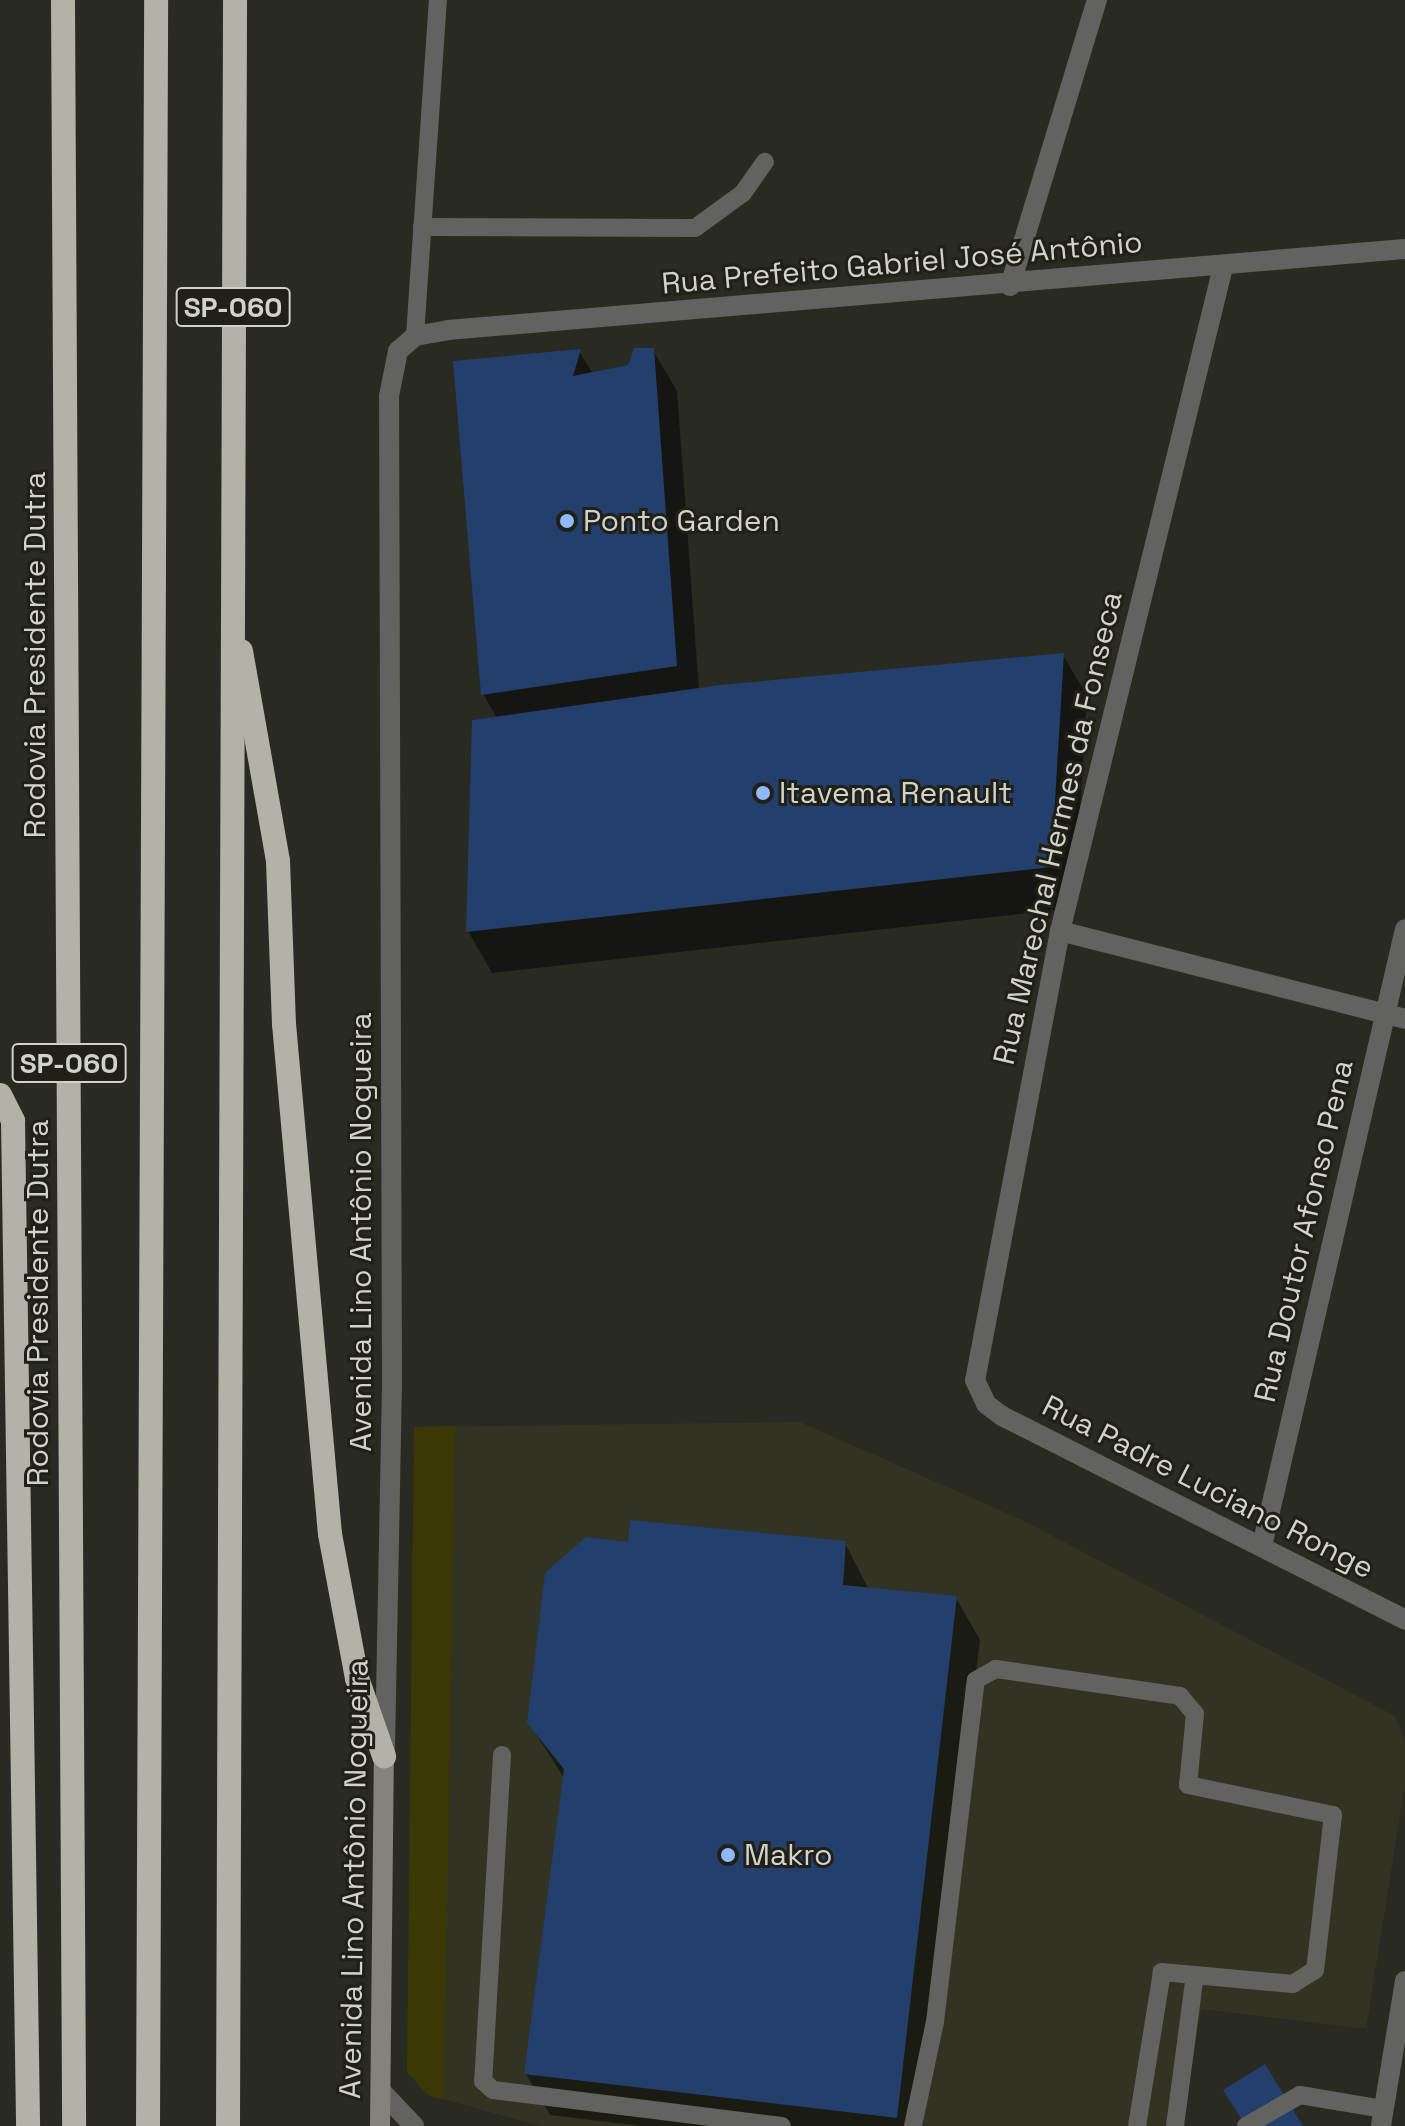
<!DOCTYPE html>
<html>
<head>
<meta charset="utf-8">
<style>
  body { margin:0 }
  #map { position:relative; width:1405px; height:2126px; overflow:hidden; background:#292a21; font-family:"Space Grotesk",sans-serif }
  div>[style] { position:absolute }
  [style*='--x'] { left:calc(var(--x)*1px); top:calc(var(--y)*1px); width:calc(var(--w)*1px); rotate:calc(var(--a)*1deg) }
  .built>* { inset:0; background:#323323 }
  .green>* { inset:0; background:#3a3905 }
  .shadow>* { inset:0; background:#0007 }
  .building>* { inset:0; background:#233f6c }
  .service>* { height:18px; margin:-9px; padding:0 9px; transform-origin:9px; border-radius:9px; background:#62635e }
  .minor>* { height:20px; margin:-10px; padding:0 10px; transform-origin:10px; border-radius:10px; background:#62635e }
  .tertiary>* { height:20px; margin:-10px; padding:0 10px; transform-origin:10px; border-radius:10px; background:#62635e }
  .secondary>* { height:20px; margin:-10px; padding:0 10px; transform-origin:10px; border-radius:10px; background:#83837c }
  .motorway>* { height:24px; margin:-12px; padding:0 12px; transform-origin:12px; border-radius:12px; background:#b2b2a7 }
  .dots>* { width:22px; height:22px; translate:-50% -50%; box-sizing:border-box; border:4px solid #202017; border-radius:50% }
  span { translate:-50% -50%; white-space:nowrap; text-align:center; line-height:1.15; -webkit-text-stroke:6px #202017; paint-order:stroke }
  .shield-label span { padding:2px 6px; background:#202017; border:2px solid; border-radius:6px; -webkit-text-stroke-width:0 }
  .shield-label { font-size:28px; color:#d2d2cc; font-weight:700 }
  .street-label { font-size:30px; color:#d2d2cc }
  .poi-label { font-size:30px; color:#d2d2cc }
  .left { translate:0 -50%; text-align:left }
</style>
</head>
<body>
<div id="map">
  <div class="built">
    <div style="clip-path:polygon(800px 1422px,1022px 1520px,1395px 1716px,1405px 1741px,1405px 1784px,1366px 2029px,1201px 2009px,1182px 2126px,541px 2126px,428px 2095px,414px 1427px)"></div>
  </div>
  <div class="green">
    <div style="clip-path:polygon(455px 1426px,444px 2100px,428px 2095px,407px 2072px,414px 1427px)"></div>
  </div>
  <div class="shadow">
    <div style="clip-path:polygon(653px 350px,677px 391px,699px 690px,1063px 655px,1087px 696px,1074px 908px,492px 973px,468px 931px,497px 718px,483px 694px,579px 351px,593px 374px,629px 366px)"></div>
    <div style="clip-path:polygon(845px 1543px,869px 1590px,956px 1598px,980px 1640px,923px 2126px,641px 2126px,550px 2115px,526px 2074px,564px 1778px,529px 1723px,629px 1544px)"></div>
  </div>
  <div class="building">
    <div style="clip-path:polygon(634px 348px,654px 348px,677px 666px,481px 695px,453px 361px,581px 349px,573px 376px,628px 365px)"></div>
    <div style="clip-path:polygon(1064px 653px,1051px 867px,466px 932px,472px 720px,720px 685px)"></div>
    <div style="clip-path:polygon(630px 1520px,846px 1541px,843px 1585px,957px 1596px,897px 2118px,524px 2074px,564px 1769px,527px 1723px,545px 1573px,586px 1537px,628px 1542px)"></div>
    <div style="clip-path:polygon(1265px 2064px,1303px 2126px,1246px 2126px,1223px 2090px)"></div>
  </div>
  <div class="service">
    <div style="--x:422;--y:227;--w:273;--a:0.2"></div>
    <div style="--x:695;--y:228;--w:59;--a:-36.1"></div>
    <div style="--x:743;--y:193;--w:38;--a:-55"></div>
    <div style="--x:415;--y:336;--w:337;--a:-86.1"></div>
    <div style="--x:502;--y:1755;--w:327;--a:93.3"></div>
    <div style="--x:483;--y:2081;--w:13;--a:42"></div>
    <div style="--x:493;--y:2090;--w:291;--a:7.1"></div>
    <div style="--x:913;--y:2126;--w:106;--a:-78.1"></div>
    <div style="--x:935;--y:2022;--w:344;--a:-83.2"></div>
    <div style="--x:976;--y:1680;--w:23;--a:-29"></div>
    <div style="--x:996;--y:1669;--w:186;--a:8.3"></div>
    <div style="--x:1180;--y:1696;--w:23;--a:50"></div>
    <div style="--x:1195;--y:1714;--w:71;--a:95.6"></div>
    <div style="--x:1188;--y:1785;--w:148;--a:11.7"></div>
    <div style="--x:1333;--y:1815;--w:156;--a:96.6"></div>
    <div style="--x:1315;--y:1970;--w:26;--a:148"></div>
    <div style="--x:1293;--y:1984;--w:132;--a:-174.8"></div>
    <div style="--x:1162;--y:1972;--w:156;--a:99.2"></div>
    <div style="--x:1175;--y:2126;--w:152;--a:-82.5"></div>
    <div style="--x:1246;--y:2126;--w:62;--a:-29.9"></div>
    <div style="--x:1300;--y:2095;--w:85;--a:9.5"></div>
  </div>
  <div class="minor">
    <div style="--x:1223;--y:267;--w:684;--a:103.79"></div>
    <div style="--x:1060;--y:931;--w:457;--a:100.7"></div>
    <div style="--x:975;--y:1380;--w:26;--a:65"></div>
    <div style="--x:986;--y:1404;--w:20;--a:37"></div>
    <div style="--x:1002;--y:1416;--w:452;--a:26.8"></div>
    <div style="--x:1010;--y:286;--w:299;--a:-73.1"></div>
    <div style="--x:1060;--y:931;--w:356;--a:14.3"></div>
    <div style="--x:1262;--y:1546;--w:633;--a:-76.95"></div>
    <div style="--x:385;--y:1748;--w:360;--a:-88.9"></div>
    <div style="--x:392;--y:1388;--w:992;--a:-90.17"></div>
    <div style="--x:389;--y:396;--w:46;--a:-78.7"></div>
    <div style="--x:398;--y:351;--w:23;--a:-41"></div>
    <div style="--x:415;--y:336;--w:34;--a:-10"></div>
    <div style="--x:448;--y:330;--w:960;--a:-4.84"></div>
    <div style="--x:1381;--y:2126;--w:147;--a:-80.6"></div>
  </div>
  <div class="tertiary">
    <div style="--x:382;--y:2092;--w:47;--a:46.7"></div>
  </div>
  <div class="secondary">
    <div style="--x:380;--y:2126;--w:370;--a:-89.4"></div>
  </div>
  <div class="motorway">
    <div style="--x:63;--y:0;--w:2126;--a:89.7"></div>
    <div style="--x:241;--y:651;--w:213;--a:80"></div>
    <div style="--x:278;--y:861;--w:163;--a:87.9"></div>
    <div style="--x:284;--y:1024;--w:512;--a:84.85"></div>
    <div style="--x:330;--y:1534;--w:147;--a:79.4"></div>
    <div style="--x:357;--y:1678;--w:83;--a:70.9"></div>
    <div style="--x:0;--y:1095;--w:29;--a:63"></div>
    <div style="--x:13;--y:1121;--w:1005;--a:89.14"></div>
    <div style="--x:148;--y:2126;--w:2126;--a:-89.78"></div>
    <div style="--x:228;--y:2126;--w:2126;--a:-89.81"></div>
  </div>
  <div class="dots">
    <div style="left:567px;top:521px;background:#8eb9fd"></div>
    <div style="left:763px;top:793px;background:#8eb9fd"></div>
    <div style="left:728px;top:1855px;background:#8eb9fd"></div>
  </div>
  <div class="shield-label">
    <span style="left:233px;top:307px">SP-060</span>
    <span style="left:69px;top:1063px">SP-060</span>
  </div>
  <div class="street-label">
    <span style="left:902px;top:263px;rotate:-5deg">Rua Prefeito Gabriel José Antônio</span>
    <span style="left:35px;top:655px;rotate:-90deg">Rodovia Presidente Dutra</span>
    <span style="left:1058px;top:828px;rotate:-77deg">Rua Marechal Hermes da Fonseca</span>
    <span style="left:1304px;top:1231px;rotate:-77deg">Rua Doutor Afonso Pena</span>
    <span style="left:361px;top:1232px;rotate:-90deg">Avenida Lino Antônio Nogueira</span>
    <span style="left:38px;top:1303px;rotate:-90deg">Rodovia Presidente Dutra</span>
    <span style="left:1208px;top:1487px;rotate:27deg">Rua Padre Luciano Ronge</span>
    <span style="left:354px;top:1879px;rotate:-89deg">Avenida Lino Antônio Nogueira</span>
  </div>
  <div class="poi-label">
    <span class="left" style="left:583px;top:521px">Ponto Garden</span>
    <span class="left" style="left:779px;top:793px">Itavema Renault</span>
    <span class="left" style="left:744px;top:1855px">Makro</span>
  </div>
</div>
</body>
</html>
